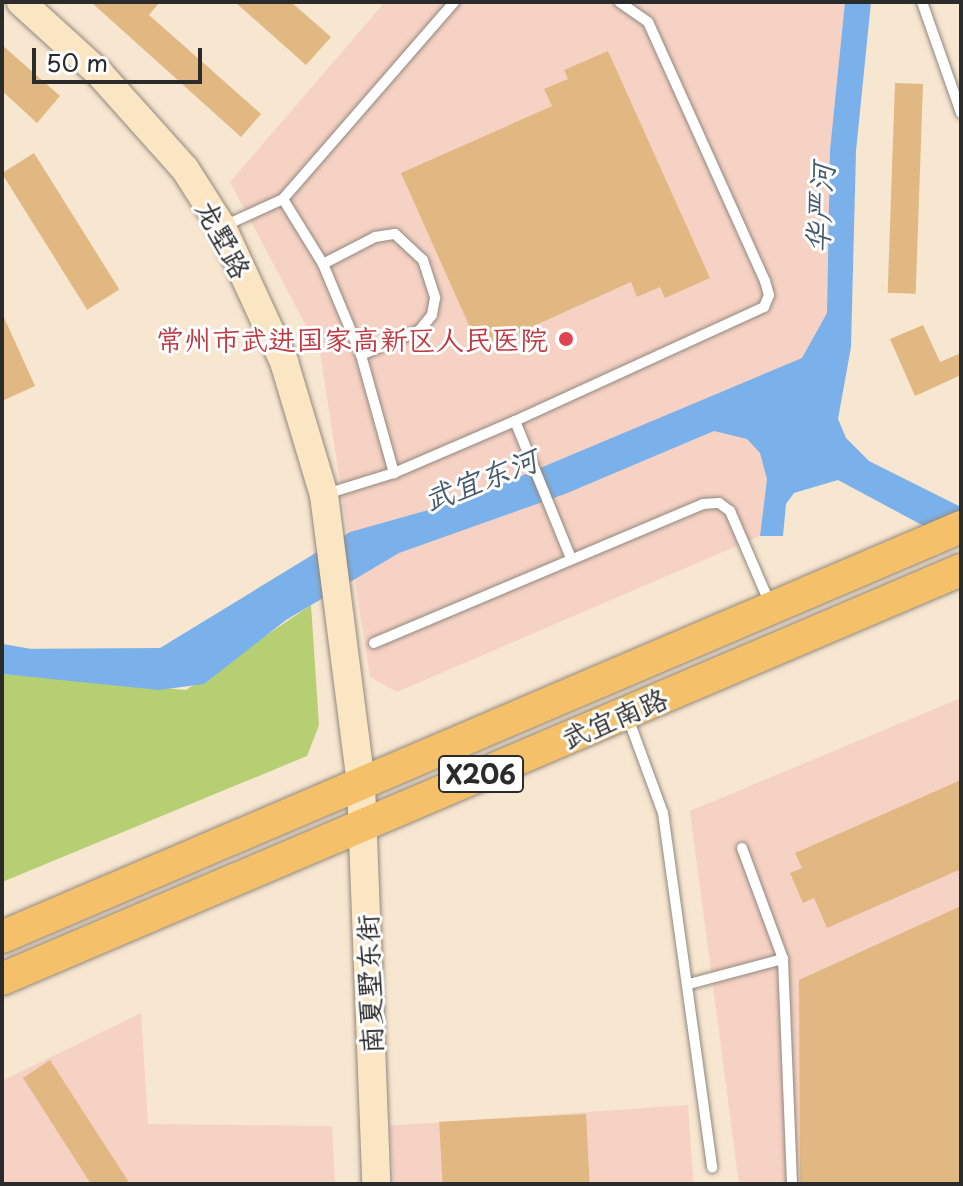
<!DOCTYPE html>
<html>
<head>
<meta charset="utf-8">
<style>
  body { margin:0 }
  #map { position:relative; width:963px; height:1186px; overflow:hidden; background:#f7e6d0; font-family:"Playpen Sans","LXGW WenKai TC",sans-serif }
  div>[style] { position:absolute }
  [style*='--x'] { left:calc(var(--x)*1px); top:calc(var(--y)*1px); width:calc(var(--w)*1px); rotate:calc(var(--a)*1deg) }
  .built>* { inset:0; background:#f6d2c4; transform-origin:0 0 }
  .green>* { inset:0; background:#b7cf73 }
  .water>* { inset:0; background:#7bb1ea }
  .stream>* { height:7px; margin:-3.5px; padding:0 3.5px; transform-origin:3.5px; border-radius:3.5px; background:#7bb1ea }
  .building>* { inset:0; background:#e1b882; transform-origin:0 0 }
  .roads { filter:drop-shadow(0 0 2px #91887e) drop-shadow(0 0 2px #91887e) }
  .lane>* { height:10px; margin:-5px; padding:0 5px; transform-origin:5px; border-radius:5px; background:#fff }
  .secondary>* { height:28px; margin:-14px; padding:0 14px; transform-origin:14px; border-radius:14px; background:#fbe6c3 }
  .primary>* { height:32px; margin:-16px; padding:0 16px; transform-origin:16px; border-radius:16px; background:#f4c16a }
  .dots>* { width:22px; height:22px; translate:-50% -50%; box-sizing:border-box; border:4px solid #fff; border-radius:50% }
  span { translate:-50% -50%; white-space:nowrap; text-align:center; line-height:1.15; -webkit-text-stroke:6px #fff; paint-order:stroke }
  .shield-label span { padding:2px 6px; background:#fff; border:2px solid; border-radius:6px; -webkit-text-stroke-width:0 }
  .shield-label { font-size:26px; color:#2b2b2b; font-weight:700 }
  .street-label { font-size:28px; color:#2b2b2b }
  .health-label { font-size:28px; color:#be3a42 }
  .right { translate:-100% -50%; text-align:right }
  .water-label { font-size:30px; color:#475a6e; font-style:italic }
  .frame { position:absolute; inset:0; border:4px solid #2b2b2b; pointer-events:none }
  .scale { position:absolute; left:32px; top:48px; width:170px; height:36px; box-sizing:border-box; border:4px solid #2b2b2b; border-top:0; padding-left:10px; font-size:24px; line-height:28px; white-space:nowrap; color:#2b2b2b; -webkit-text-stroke:6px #fff; paint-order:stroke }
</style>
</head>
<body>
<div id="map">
  <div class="built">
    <div style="clip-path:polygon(385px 2px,845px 2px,830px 150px,827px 313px,767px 479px,760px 536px,397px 692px,370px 677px,320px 352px,230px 182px)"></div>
    <div style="clip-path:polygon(961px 698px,961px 1184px,739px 1184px,690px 811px)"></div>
    <div style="clip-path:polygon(141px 1013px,148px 1124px,332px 1126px,335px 1184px,2px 1184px,2px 1081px)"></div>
    <div style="left:688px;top:1105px;width:79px;height:299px;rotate:86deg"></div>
  </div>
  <div class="green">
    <div style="clip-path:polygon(311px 605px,319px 725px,307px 756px,2px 882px,2px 674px,186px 690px)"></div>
  </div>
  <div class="water">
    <div style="clip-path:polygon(845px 2px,871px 2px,856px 151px,851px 347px,838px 419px,846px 438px,869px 461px,961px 507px,961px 546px,838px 480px,794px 493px,786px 504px,783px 536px,760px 536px,767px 479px,760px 453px,747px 439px,714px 431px,565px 494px,399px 553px,286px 620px,204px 684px,159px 690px,2px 674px,2px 649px,160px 648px,350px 532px,464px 500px,802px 358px,827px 313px,830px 150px)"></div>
  </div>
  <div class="stream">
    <div style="--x:2;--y:647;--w:27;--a:10"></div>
  </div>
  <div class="building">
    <div style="clip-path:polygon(91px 2px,160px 2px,149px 15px,261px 114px,241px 137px)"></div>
    <div style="clip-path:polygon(235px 2px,291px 2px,331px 37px,306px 65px)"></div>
    <div style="clip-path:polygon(2px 45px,60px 96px,37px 123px,2px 91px)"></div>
    <div style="clip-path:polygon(608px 51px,710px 278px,665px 298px,660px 287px,637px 297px,631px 282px,480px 350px,401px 173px,552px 106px,544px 89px,568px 79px,564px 70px)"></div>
    <div style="left:895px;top:83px;width:28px;height:210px;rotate:2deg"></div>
    <div style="left:34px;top:153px;width:161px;height:38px;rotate:58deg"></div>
    <div style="clip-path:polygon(2px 313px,35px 386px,2px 401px)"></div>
    <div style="clip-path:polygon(923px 325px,940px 362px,961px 353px,961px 375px,915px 396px,890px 339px)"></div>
    <div style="clip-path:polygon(961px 780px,961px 869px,827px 928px,814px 898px,803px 903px,790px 873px,802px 868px,795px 853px)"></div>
    <div style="clip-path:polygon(961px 906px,961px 1184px,800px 1184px,799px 980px)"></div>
    <div style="clip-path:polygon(50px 1060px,130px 1184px,91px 1184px,23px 1078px)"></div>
    <div style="left:586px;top:1114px;width:68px;height:147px;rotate:87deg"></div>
  </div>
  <div class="roads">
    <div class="lane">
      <div style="--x:922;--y:2;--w:118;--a:70.6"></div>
      <div style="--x:283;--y:199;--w:76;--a:58.4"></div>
      <div style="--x:323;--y:264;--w:99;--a:67.3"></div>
      <div style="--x:361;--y:355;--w:123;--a:74.4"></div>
      <div style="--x:224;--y:226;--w:65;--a:-24.6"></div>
      <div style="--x:283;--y:199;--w:261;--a:-49"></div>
      <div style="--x:323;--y:264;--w:59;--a:-27.4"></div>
      <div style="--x:375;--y:237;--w:20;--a:-9"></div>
      <div style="--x:395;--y:234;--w:38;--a:43"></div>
      <div style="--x:423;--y:260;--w:40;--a:72"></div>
      <div style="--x:435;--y:298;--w:17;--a:100"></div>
      <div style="--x:432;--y:315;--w:19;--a:129"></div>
      <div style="--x:420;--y:330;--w:64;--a:157"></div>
      <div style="--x:515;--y:421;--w:148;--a:67.8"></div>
      <div style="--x:326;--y:494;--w:71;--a:-17.2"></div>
      <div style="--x:394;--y:473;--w:132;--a:-23.3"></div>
      <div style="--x:515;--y:421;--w:274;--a:-24.6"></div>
      <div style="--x:764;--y:307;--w:13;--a:-67"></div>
      <div style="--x:769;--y:295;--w:15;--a:-106"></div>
      <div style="--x:765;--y:281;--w:284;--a:-114.3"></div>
      <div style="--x:648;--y:22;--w:35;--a:-145"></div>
      <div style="--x:374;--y:643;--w:357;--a:-22.9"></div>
      <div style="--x:703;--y:504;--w:16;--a:-4"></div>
      <div style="--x:719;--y:503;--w:14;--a:36"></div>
      <div style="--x:730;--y:511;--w:103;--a:66.7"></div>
      <div style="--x:628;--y:718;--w:101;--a:69.8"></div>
      <div style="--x:663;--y:813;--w:358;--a:82.1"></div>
      <div style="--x:742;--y:848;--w:118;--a:69.7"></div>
      <div style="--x:783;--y:959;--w:225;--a:87.7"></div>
      <div style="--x:689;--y:984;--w:97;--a:-14.9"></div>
    </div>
    <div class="secondary">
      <div style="--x:21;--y:2;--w:107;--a:42.3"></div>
      <div style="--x:100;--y:74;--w:127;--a:48.2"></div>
      <div style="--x:185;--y:169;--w:69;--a:57.5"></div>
      <div style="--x:222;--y:227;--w:149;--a:65.3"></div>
      <div style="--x:284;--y:362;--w:139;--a:73.3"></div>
      <div style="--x:324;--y:495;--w:292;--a:82.7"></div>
      <div style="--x:361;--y:785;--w:399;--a:87.8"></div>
    </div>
    <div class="primary">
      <div style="--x:2;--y:937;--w:1043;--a:-23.15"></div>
      <div style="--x:2;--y:979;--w:1043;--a:-23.1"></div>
    </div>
  </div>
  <div class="dots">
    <div style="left:566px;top:339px;background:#e0444e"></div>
  </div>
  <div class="shield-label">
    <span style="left:481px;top:774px">X206</span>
  </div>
  <div class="street-label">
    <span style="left:224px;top:239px;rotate:62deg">龙墅路</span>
    <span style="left:614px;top:718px;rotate:-23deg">武宜南路</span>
    <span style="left:369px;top:984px;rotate:-92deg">南夏墅东街</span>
  </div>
  <div class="health-label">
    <span class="right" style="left:548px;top:339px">常州市武进国家高新区人民医院</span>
  </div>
  <div class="water-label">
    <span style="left:819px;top:208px;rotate:-86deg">华严河</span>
    <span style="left:480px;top:479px;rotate:-21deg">武宜东河</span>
  </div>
  <div class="frame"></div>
  <div class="scale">50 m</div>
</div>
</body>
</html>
